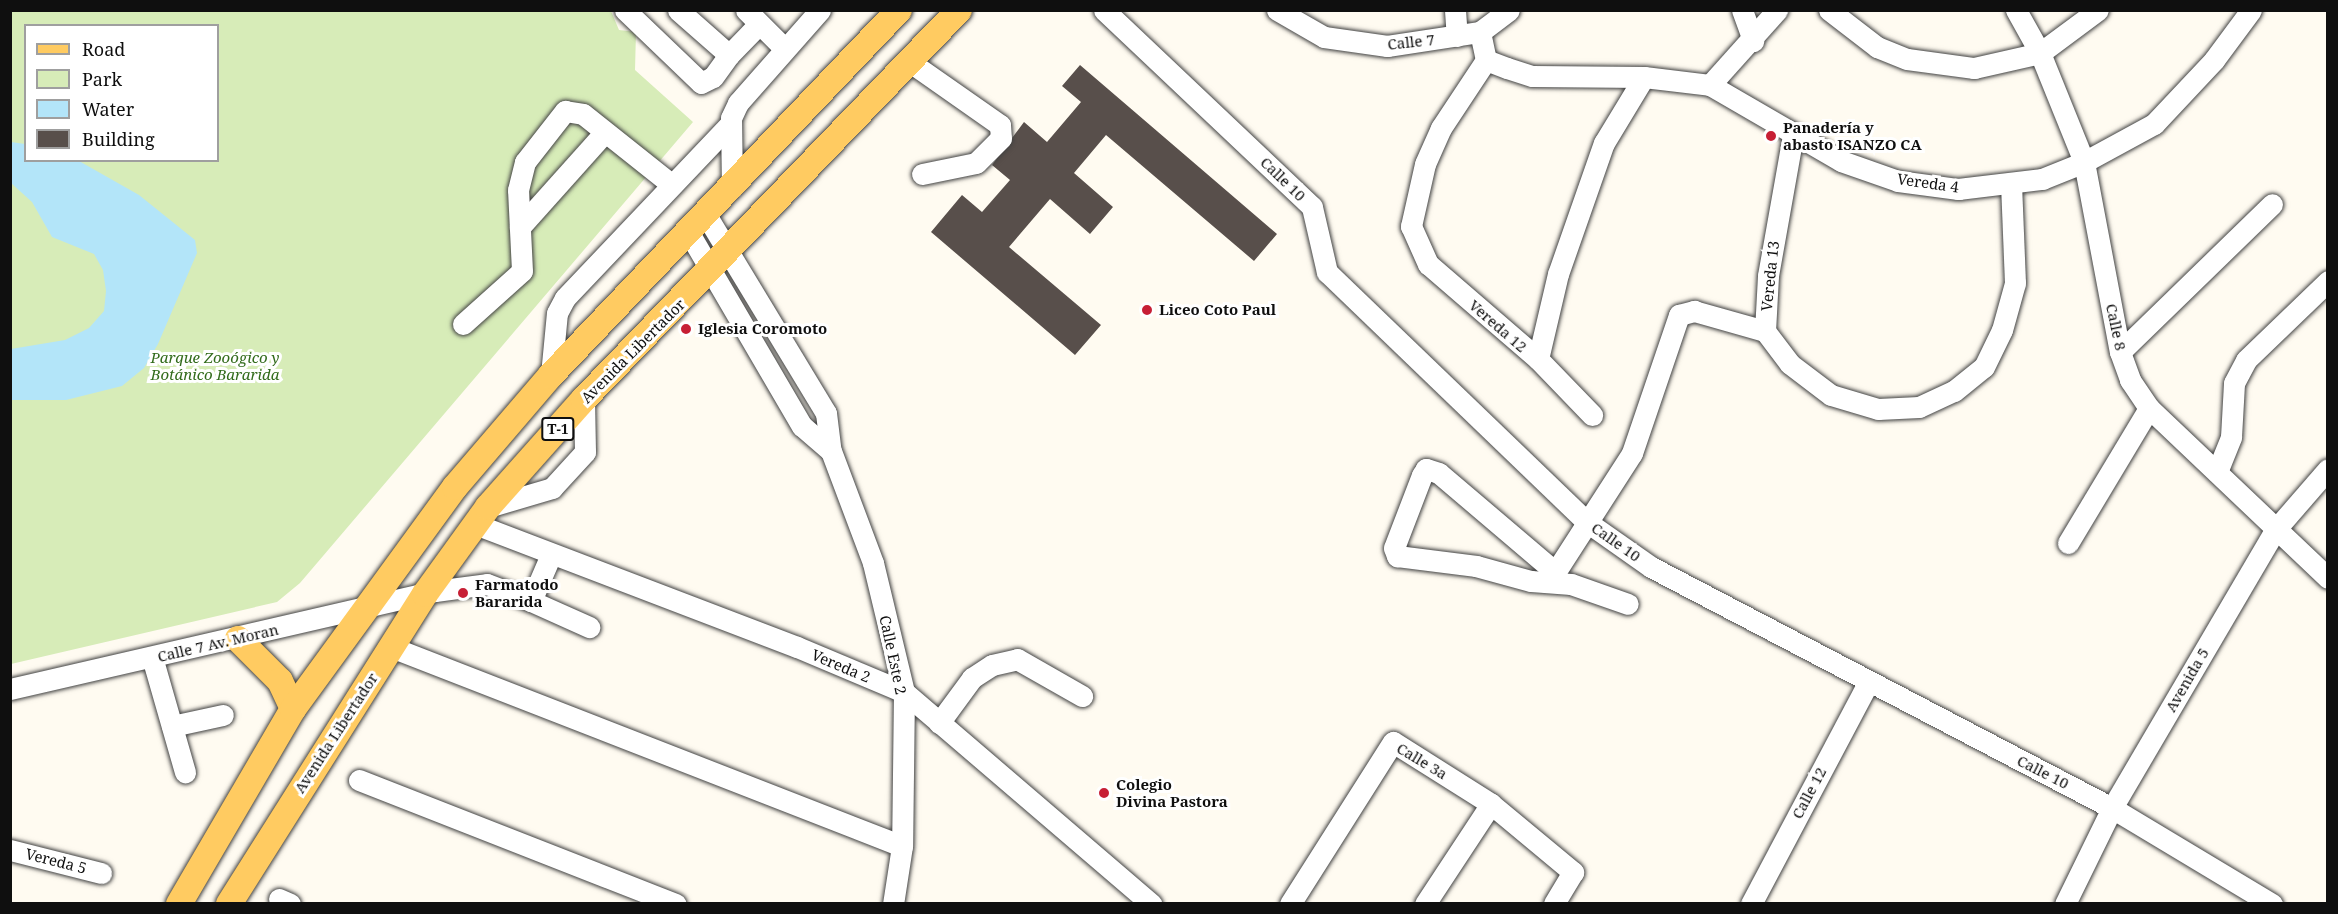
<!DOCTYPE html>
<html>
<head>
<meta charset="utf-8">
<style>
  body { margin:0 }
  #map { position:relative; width:2338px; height:914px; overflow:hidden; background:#fffbf1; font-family:"Noto Serif",serif }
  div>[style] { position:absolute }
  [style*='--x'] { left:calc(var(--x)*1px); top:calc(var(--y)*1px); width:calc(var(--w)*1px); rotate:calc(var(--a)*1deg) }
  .green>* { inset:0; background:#d7ecb8 }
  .water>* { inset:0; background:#b3e5f9 }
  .building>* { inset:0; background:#584f4b }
  .roads { filter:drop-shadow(0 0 2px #424242) drop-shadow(0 0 2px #424242) }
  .minor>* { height:21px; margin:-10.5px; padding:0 10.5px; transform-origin:10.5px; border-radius:10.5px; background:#fff }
  .major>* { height:26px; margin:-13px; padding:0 13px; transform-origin:13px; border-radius:13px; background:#ffcb61 }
  .dots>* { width:16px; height:16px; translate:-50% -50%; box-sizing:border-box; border:3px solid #fff; border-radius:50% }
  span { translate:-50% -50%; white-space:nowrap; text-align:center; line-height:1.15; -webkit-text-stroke:6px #fff; paint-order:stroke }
  .shield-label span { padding:2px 4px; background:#fff; border:2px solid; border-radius:4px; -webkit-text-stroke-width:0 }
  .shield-label { font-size:14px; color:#0f0f0f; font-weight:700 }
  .street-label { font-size:15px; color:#0f0f0f }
  .poi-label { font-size:15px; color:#0f0f0f; font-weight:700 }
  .left { translate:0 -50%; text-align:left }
  .park-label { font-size:15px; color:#326b1b; font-style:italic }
  .frame { position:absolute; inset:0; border:12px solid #0f0f0f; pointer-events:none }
  .legend { position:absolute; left:24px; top:24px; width:195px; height:138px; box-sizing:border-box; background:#fff; border:2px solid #9f9f9f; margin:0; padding:8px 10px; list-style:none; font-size:18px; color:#0f0f0f }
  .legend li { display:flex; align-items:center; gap:12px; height:30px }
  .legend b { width:30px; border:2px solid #9f9f9f }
</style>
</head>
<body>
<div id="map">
  <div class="green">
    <div style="clip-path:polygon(evenodd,10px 11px,611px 11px,619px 30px,636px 32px,635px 70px,693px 122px,300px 583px,277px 602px,11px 664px,10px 11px,26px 26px,218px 26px,218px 160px,26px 160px,26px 26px)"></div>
  </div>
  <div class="water">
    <div style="clip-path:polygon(11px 142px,25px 144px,26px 160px,79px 161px,139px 195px,195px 240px,197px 253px,158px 344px,144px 368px,122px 386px,66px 400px,11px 400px,11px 349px,65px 340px,89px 328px,104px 311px,106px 291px,103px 270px,94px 254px,52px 237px,32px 202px,11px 183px)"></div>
  </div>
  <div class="building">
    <div style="clip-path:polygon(1080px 65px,1277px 234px,1254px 261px,1106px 135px,1074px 173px,1113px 207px,1090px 234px,1050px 199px,1009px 247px,1101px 325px,1075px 355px,931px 232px,962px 195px,982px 212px,1010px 180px,992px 165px,1024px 122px,1047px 142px,1081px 102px,1062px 86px)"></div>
  </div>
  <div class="roads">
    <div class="minor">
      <div style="--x:625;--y:10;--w:105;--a:43.8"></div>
      <div style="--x:701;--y:83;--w:13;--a:-27"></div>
      <div style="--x:713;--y:77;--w:27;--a:-54"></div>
      <div style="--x:678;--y:10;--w:68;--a:41.4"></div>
      <div style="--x:729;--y:55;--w:43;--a:-45.9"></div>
      <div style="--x:746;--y:10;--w:52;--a:45"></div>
      <div style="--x:1104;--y:10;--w:286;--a:43.4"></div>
      <div style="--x:1312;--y:207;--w:67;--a:77"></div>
      <div style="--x:1327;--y:272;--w:361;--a:43.9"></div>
      <div style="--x:1587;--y:522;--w:78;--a:35.1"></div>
      <div style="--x:1651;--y:567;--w:520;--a:27.6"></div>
      <div style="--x:2112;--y:808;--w:187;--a:31"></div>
      <div style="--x:1277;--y:10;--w:54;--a:29.9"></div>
      <div style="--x:1324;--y:37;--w:64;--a:8.1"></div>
      <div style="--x:1387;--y:46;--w:94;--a:-8.6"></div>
      <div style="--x:1480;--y:32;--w:36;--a:-37"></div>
      <div style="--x:1455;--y:10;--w:26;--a:86"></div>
      <div style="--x:1742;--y:10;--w:33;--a:70"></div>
      <div style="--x:1829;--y:10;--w:61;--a:37.6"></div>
      <div style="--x:1877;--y:47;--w:32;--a:22"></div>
      <div style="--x:1907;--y:59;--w:68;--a:7.7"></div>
      <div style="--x:1974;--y:68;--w:68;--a:-12.8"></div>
      <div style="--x:2040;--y:53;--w:72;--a:-36.6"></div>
      <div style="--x:2016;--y:10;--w:49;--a:60.8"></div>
      <div style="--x:2040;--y:53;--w:118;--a:68"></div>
      <div style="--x:2084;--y:162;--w:193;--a:79.3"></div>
      <div style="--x:2120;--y:352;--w:30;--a:70"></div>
      <div style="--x:2130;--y:380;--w:34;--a:56"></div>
      <div style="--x:2149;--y:408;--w:247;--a:43.5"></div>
      <div style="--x:1480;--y:32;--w:29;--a:78"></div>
      <div style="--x:1486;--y:60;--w:22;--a:21"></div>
      <div style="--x:1507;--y:68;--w:26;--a:18"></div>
      <div style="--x:1532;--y:76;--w:112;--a:0.5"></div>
      <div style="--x:1644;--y:77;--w:66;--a:6.9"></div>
      <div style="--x:1710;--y:85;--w:151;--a:30.1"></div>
      <div style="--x:1841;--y:161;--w:60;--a:19.3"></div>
      <div style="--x:1898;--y:181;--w:61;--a:7.6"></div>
      <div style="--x:1958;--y:189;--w:85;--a:-6.8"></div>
      <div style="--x:2042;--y:179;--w:45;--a:-22"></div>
      <div style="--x:2084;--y:162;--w:80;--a:-28.5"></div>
      <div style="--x:2154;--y:124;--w:88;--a:-46.8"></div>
      <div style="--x:2214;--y:60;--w:62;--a:-53.5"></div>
      <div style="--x:1486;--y:60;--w:82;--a:123.5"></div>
      <div style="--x:1441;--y:128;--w:39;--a:114"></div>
      <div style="--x:1425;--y:164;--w:64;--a:102.7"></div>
      <div style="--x:1411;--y:226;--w:42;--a:65.9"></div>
      <div style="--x:1428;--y:264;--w:145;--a:40.8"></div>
      <div style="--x:1538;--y:359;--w:87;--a:-76.8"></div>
      <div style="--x:1558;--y:274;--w:139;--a:-70.7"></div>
      <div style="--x:1604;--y:143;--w:77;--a:-58.8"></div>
      <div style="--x:910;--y:62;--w:110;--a:35"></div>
      <div style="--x:1000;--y:125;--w:13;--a:86"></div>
      <div style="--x:1001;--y:138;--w:35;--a:135"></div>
      <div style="--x:976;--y:163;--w:55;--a:168.5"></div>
      <div style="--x:1710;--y:85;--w:101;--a:-48.2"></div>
      <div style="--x:1793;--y:135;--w:143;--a:100.1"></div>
      <div style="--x:1768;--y:276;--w:55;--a:93.1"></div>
      <div style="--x:1765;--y:331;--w:41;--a:52.9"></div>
      <div style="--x:1790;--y:364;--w:51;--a:37.1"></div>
      <div style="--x:1831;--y:395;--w:49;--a:16.6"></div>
      <div style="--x:1878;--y:409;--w:41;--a:-2.8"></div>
      <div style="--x:1919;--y:407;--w:38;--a:-25"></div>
      <div style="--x:1954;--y:391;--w:38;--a:-39"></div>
      <div style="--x:1984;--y:367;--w:41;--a:-64.1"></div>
      <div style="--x:2002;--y:330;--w:49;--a:-74.5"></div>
      <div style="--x:2015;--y:283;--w:98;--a:-92.3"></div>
      <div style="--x:732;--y:188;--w:70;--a:-90.8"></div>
      <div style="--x:731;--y:118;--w:17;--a:-65"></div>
      <div style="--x:738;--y:103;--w:124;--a:-48.6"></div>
      <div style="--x:706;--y:215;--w:232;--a:58.8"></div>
      <div style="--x:826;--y:413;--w:38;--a:83"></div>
      <div style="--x:831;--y:451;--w:120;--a:69.4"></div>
      <div style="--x:873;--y:563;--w:133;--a:76.5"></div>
      <div style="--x:904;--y:692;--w:154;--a:90.7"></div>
      <div style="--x:902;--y:846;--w:59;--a:98.8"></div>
      <div style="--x:520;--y:227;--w:127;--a:-48.2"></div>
      <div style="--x:689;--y:233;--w:224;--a:59.7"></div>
      <div style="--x:802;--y:426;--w:38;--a:41"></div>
      <div style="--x:463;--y:324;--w:79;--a:-41.9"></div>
      <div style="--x:522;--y:271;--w:81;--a:-92.8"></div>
      <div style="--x:518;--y:190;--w:29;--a:-76"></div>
      <div style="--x:525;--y:162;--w:65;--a:-51.9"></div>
      <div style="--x:565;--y:111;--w:18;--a:9"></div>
      <div style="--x:583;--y:114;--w:112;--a:38.5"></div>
      <div style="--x:2120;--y:352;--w:212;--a:-44.2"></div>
      <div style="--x:1538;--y:359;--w:78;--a:46"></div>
      <div style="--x:551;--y:375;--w:62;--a:-84.5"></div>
      <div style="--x:557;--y:313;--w:17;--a:-62"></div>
      <div style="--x:565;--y:298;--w:241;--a:-46.5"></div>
      <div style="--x:2217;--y:472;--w:38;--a:-68"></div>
      <div style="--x:2231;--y:437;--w:54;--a:-86.8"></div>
      <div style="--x:2234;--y:383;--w:26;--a:-62"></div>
      <div style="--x:2246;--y:360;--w:114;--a:-43.9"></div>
      <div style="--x:488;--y:507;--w:67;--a:-16.5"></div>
      <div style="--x:552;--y:488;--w:49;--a:-47.5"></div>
      <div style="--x:585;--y:452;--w:53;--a:-91.1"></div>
      <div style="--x:475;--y:524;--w:345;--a:20.9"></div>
      <div style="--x:797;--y:647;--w:116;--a:22.8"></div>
      <div style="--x:904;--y:692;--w:326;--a:40.6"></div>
      <div style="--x:2068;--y:543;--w:157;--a:-59"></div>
      <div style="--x:550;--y:557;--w:48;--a:113.4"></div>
      <div style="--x:531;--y:601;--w:64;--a:24.1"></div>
      <div style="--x:1554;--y:571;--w:151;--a:-139.6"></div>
      <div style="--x:1439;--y:473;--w:14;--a:-163"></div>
      <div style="--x:1426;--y:469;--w:7;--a:124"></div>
      <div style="--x:1422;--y:475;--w:78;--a:111"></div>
      <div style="--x:1394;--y:548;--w:9;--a:69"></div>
      <div style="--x:1397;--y:556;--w:80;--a:7.2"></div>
      <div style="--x:1476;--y:566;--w:57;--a:15.3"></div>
      <div style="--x:1531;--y:581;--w:40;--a:4.3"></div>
      <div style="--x:1571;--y:584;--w:60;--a:19.3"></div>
      <div style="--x:1549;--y:582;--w:153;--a:-57.2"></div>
      <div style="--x:1632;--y:453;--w:146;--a:-71.2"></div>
      <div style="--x:1679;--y:315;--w:16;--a:-15"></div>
      <div style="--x:1694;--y:311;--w:74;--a:15.7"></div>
      <div style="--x:391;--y:647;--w:548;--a:21.28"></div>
      <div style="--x:152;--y:657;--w:120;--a:74"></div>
      <div style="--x:10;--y:689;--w:436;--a:-13"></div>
      <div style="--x:435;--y:591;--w:52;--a:-7.7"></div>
      <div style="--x:487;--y:584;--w:47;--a:21.1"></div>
      <div style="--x:939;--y:723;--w:56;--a:-53.7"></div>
      <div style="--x:972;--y:678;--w:24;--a:-33"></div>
      <div style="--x:992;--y:665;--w:26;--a:-13"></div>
      <div style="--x:1017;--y:659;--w:75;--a:29.6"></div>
      <div style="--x:172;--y:726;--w:52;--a:-12.2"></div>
      <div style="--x:359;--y:780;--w:340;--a:21.4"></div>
      <div style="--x:10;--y:850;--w:94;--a:14.2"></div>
      <div style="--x:279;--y:899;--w:12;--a:24"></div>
      <div style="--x:1290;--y:904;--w:192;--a:-57.6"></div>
      <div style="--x:1393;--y:742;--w:116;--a:32.3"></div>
      <div style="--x:1491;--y:804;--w:107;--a:39.7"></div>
      <div style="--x:1573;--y:872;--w:37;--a:121"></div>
      <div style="--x:1425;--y:904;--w:120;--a:-56.6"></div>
      <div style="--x:1751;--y:904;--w:250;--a:-62.1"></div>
      <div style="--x:2065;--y:904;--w:107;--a:-63.9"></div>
      <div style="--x:2112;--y:808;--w:324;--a:-59.6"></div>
      <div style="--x:2276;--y:529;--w:79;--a:-49.1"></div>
    </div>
    <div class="major">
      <div style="--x:238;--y:639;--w:59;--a:45"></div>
      <div style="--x:280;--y:681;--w:31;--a:65"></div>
      <div style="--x:179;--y:904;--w:226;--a:-59.7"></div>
      <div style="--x:293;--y:709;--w:275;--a:-53.9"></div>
      <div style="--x:455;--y:487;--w:148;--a:-49.4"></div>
      <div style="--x:551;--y:375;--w:504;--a:-46.37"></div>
      <div style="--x:229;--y:904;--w:367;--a:-57.7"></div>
      <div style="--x:425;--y:594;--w:107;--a:-54.1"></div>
      <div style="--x:488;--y:507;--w:144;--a:-48.4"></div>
      <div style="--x:584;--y:399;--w:540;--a:-46.05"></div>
    </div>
  </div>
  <div class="dots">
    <div style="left:1771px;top:136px;background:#c71f35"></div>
    <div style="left:1147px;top:310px;background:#c71f35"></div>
    <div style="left:686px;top:329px;background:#c71f35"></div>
    <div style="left:463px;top:593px;background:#c71f35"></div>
    <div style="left:1104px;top:793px;background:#c71f35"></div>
  </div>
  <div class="shield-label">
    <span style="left:558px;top:429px">T-1</span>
  </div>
  <div class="street-label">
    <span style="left:1411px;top:42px;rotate:-6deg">Calle 7</span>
    <span style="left:1283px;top:179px;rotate:44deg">Calle 10</span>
    <span style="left:1928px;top:183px;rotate:8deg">Vereda 4</span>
    <span style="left:1770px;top:276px;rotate:-84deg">Vereda 13</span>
    <span style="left:1498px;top:326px;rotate:41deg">Vereda 12</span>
    <span style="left:2116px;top:327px;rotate:78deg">Calle 8</span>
    <span style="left:633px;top:351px;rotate:-45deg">Avenida Libertador</span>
    <span style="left:1616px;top:542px;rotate:35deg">Calle 10</span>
    <span style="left:218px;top:643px;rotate:-13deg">Calle 7 Av. Moran</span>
    <span style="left:893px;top:655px;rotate:78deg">Calle Este 2</span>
    <span style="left:841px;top:666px;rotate:23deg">Vereda 2</span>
    <span style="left:2187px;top:680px;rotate:-60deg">Avenida 5</span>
    <span style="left:336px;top:733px;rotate:-57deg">Avenida Libertador</span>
    <span style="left:1422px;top:761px;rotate:31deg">Calle 3a</span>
    <span style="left:2043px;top:772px;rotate:27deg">Calle 10</span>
    <span style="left:1809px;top:793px;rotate:-62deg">Calle 12</span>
    <span style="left:56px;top:861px;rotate:14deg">Vereda 5</span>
  </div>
  <div class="poi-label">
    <span class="left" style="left:1783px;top:136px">Panadería y<br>abasto ISANZO CA</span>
    <span class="left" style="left:1159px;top:310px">Liceo Coto Paul</span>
    <span class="left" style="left:698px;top:329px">Iglesia Coromoto</span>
    <span class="left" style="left:475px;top:593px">Farmatodo<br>Bararida</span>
    <span class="left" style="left:1116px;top:793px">Colegio<br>Divina Pastora</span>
  </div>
  <div class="park-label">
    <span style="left:215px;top:366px">Parque Zooógico y<br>Botánico Bararida</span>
  </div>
  <div class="frame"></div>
  <ul class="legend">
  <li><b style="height:8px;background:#ffcb61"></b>Road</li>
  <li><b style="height:16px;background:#d7ecb8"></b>Park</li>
  <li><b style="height:16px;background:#b3e5f9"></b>Water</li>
  <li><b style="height:16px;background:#584f4b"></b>Building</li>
  </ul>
</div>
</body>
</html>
